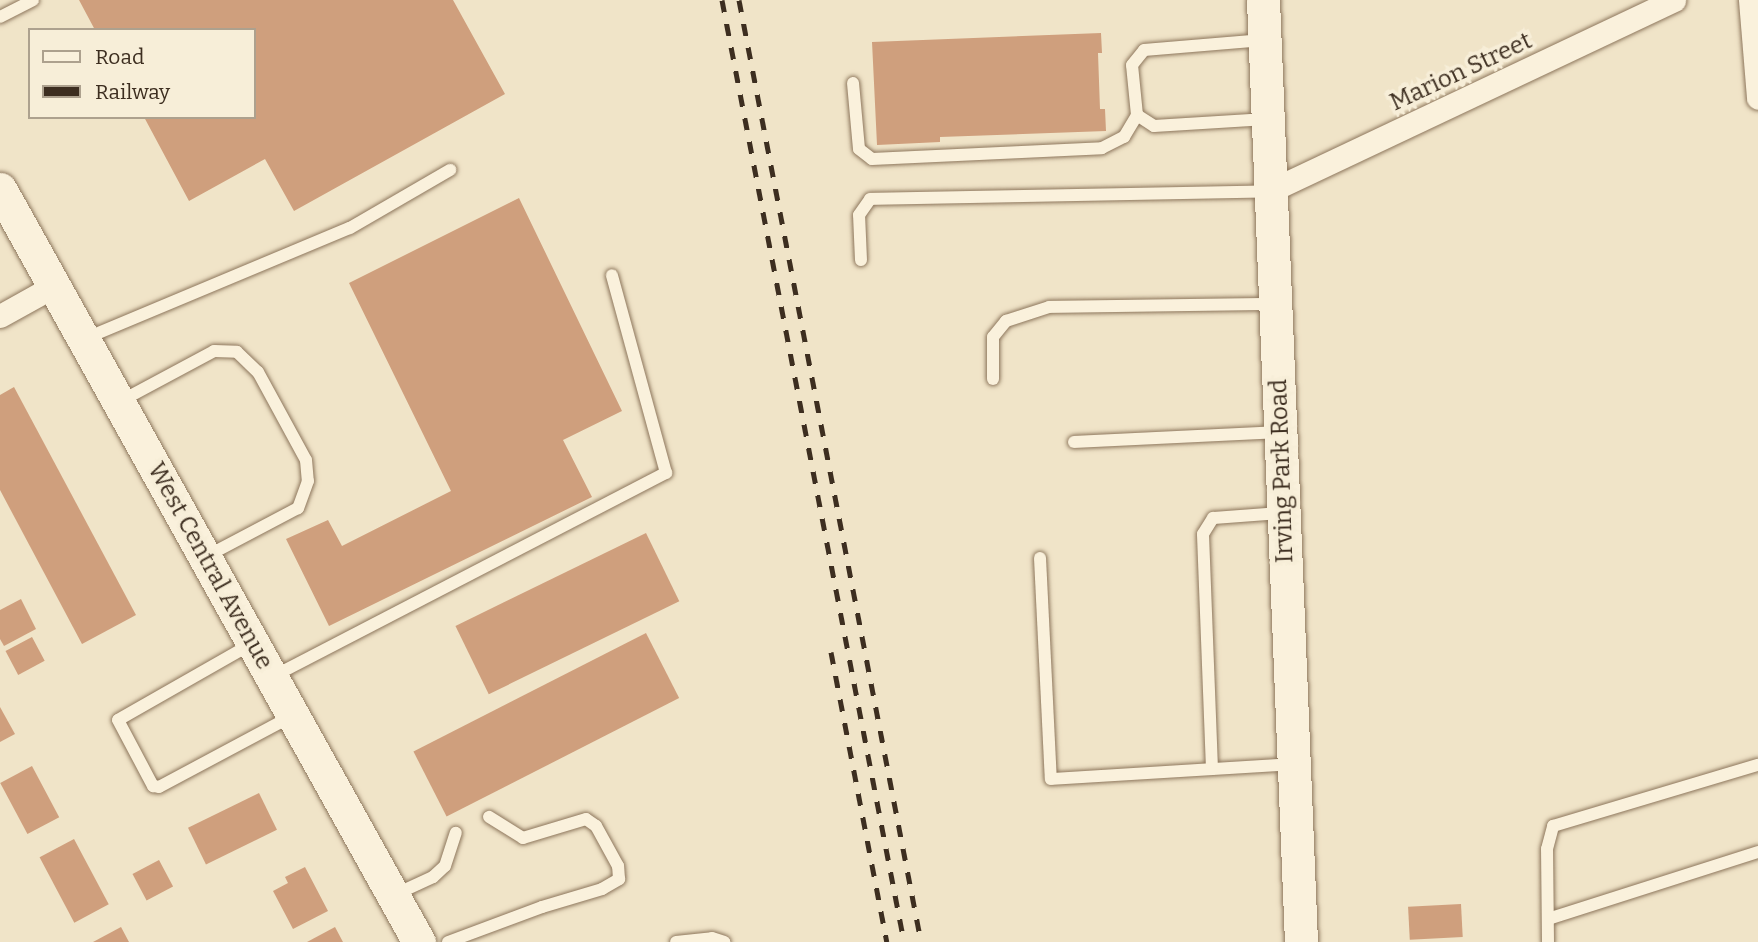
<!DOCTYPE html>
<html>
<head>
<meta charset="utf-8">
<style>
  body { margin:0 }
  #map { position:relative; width:1758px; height:942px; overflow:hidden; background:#f0e4c8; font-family:Bitter,serif }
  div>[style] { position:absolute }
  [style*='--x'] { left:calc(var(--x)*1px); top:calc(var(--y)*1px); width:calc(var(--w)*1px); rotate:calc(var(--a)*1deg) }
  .building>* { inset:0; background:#cf9f7d; transform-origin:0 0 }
  .roads { filter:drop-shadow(0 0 2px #8d765c) drop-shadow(0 0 2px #8d765c) }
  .lane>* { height:12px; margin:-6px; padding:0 6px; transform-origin:6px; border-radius:6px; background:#faf1dc }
  .street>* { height:23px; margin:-11.5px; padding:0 11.5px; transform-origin:11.5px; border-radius:11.5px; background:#faf1dc }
  .secondary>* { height:33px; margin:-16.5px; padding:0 16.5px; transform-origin:16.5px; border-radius:16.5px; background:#faf1dc }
  .rail>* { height:5px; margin-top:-2.5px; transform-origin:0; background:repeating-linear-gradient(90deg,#3d2e20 0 12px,transparent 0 24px) }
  span { translate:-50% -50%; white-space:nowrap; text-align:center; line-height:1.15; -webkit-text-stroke:7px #f7eed8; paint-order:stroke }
  .street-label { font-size:24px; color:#3d2e20 }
  .legend { position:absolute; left:28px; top:28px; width:228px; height:91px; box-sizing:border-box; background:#f7eed8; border:2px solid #ada18e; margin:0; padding:9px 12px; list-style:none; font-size:21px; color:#3d2e20 }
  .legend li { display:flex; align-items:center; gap:14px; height:35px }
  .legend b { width:35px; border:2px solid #ada18e }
</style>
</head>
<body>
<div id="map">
  <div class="building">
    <div style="clip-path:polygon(79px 0,453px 0,505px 94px,294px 211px,265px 159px,189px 201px,144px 117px,254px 117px,254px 30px,95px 30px)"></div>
    <div style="clip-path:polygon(1101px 33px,1102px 53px,1098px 53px,1100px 109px,1105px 109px,1106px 131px,940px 137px,940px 142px,877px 145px,872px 42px)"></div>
    <div style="clip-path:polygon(519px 198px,622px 411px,563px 440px,592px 497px,329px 626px,286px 539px,328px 520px,342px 546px,451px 491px,349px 283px)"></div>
    <div style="clip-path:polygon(14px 387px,136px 615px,82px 644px,0 490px,0 395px)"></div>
    <div style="left:646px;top:533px;width:76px;height:212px;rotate:64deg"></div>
    <div style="clip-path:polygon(21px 599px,36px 629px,4px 646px,0 639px,0 610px)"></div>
    <div style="left:646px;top:633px;width:73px;height:261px;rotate:63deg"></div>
    <div style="left:32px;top:637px;width:27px;height:30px;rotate:62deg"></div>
    <div style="clip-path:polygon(0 707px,15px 734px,0 742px)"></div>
    <div style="left:32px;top:766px;width:58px;height:36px;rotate:62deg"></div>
    <div style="left:259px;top:793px;width:41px;height:79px;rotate:64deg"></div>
    <div style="left:74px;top:839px;width:74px;height:39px;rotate:62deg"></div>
    <div style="left:159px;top:860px;width:30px;height:30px;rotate:62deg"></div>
    <div style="clip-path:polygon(305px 867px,328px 911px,293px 929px,273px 891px,288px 883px,285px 877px)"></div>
    <div style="left:1461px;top:904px;width:33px;height:53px;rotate:87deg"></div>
    <div style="clip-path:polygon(121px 927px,129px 942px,93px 942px)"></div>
    <div style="clip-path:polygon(335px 927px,343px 942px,307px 942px)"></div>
  </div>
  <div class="roads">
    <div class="lane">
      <div style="--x:0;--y:17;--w:37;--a:-27"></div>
      <div style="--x:853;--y:83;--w:66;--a:84.8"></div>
      <div style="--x:859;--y:149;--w:16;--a:38"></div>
      <div style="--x:872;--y:159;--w:230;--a:-2.7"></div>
      <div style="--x:1102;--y:148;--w:25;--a:-27"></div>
      <div style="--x:1124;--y:137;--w:26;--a:-59"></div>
      <div style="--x:1137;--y:115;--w:50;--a:-95.7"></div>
      <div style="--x:1132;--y:65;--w:19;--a:-51"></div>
      <div style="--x:1144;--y:50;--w:120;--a:-4.8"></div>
      <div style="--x:1137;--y:115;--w:20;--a:33"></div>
      <div style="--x:1154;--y:126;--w:113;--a:-3.5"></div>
      <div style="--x:861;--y:260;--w:45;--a:-92.5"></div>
      <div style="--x:859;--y:215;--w:19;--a:-55"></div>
      <div style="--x:870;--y:199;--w:400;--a:-1.1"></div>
      <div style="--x:84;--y:339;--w:288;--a:-22.7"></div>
      <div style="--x:350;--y:228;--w:116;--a:-30.1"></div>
      <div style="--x:993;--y:379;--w:42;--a:-90"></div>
      <div style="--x:993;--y:337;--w:21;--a:-51"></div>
      <div style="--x:1006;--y:321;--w:45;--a:-18"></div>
      <div style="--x:1049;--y:307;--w:226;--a:-0.8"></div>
      <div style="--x:119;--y:402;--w:108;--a:-28.2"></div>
      <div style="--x:214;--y:351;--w:23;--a:2"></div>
      <div style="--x:237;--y:352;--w:29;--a:44"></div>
      <div style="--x:258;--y:372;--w:100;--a:61.4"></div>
      <div style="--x:306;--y:460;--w:21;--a:85"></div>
      <div style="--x:308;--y:481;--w:29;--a:110"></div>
      <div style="--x:298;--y:508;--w:105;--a:152.2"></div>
      <div style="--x:1074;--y:442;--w:206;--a:-2.8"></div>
      <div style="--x:1040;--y:558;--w:221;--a:87.2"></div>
      <div style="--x:1051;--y:779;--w:242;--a:-3.5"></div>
      <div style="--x:253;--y:643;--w:155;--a:150.3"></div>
      <div style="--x:118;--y:720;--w:75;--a:62.1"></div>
      <div style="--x:153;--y:786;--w:6;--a:9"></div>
      <div style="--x:159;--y:787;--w:151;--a:-28.1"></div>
      <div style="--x:272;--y:677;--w:444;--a:-27.4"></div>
      <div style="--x:666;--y:473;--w:205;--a:-105.3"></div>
      <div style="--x:1212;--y:769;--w:235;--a:-92.2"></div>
      <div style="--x:1203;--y:534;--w:19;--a:-58"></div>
      <div style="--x:1213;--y:518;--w:68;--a:-4.2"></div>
      <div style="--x:394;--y:895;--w:43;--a:-24.8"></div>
      <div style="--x:433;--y:877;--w:16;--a:-43"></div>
      <div style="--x:445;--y:866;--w:35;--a:-72"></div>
      <div style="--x:1548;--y:919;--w:220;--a:-17.7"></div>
      <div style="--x:448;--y:942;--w:100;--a:-20.4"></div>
      <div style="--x:542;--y:907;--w:63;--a:-16.7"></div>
      <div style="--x:602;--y:889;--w:20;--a:-30"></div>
      <div style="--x:619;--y:879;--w:13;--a:-94"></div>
      <div style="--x:618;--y:866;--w:46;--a:-118.8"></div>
      <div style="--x:596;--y:826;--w:12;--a:-145"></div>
      <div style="--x:586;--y:819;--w:66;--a:163.2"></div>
      <div style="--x:523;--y:838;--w:40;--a:-148"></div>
      <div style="--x:676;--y:942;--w:36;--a:-6"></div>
      <div style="--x:712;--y:938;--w:13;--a:18"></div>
      <div style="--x:1548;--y:942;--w:93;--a:-90.6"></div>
      <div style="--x:1547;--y:849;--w:24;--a:-75"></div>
      <div style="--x:1553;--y:826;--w:214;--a:-16.6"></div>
    </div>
    <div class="street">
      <div style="--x:1750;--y:0;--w:98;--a:85.3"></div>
      <div style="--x:1270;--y:191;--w:447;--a:-25.3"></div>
      <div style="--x:0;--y:316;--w:62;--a:-29.1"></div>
    </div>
    <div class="secondary">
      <div style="--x:1263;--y:0;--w:943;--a:87.69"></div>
      <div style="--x:0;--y:189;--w:862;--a:60.91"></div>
    </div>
  </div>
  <div class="rail">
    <div style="--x:722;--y:0;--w:959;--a:79.06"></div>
    <div style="--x:739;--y:0;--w:959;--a:79.06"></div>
    <div style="--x:831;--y:652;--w:295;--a:79.1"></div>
  </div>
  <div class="street-label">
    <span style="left:1461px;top:72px;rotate:-25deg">Marion Street</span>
    <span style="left:1282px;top:471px;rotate:-92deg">Irving Park Road</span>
    <span style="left:210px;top:566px;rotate:61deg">West Central Avenue</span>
  </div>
  <ul class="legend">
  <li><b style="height:9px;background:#faf1dc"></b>Road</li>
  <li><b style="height:9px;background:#3d2e20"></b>Railway</li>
  </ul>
</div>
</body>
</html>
